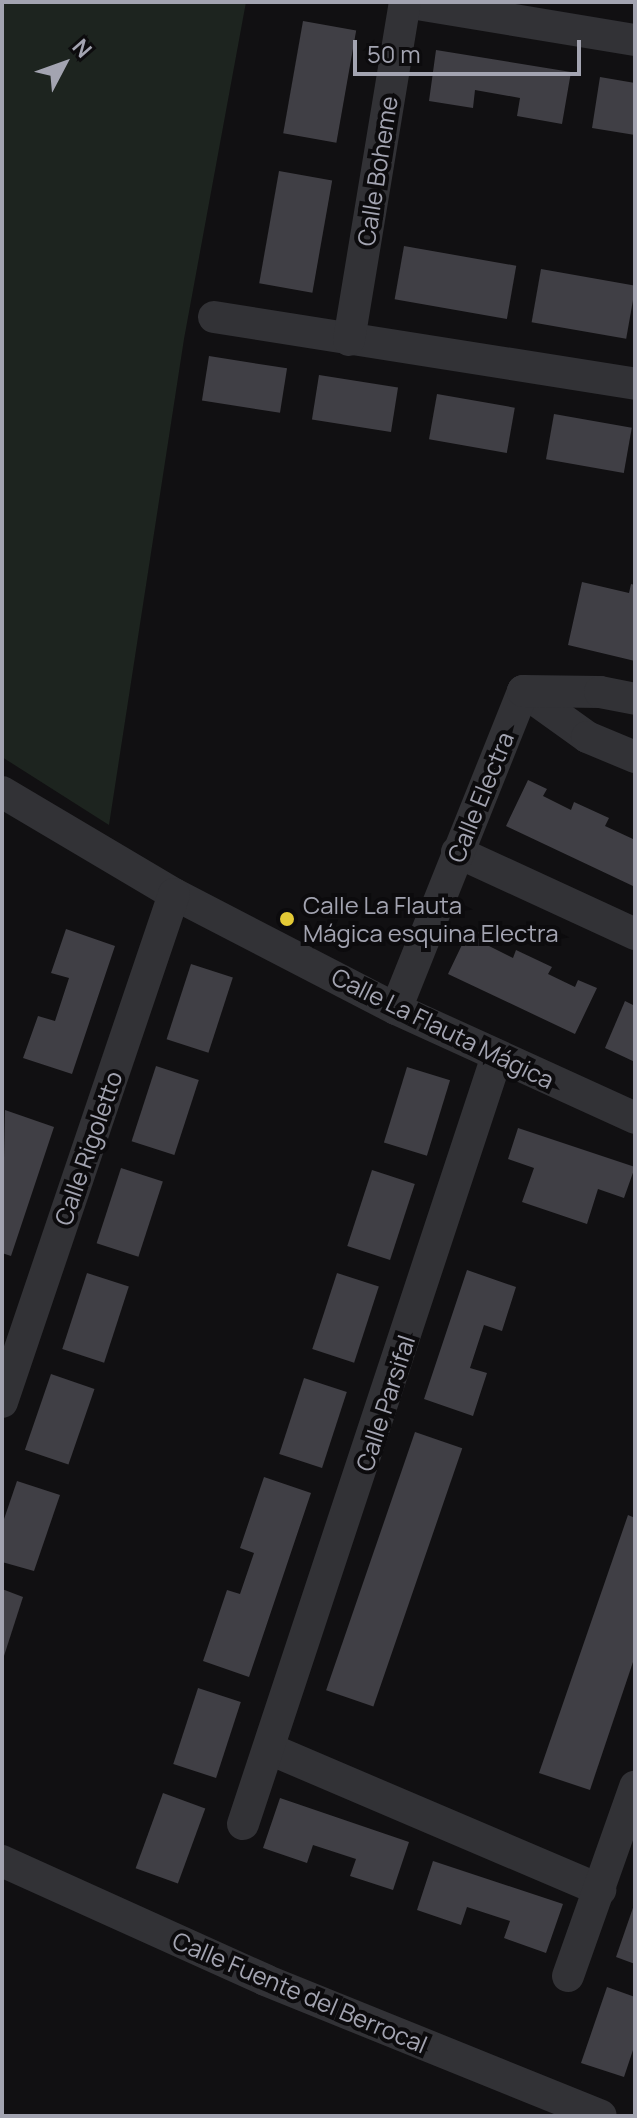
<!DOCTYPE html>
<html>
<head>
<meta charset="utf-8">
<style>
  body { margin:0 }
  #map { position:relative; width:637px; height:2118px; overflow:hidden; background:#111012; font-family:Manrope,sans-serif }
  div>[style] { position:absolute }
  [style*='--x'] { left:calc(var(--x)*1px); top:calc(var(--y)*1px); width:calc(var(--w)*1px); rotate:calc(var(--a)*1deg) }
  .green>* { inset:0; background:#1d241f }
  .building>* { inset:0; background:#403f45; transform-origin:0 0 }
  .street>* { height:32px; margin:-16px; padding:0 16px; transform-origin:16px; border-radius:16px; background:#323236 }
  .dots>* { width:22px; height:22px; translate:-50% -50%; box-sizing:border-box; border:4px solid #0c0b0d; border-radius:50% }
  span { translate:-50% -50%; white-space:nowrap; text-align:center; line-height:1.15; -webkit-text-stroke:8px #0c0b0d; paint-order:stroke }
  .street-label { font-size:24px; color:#a3a4b1 }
  .poi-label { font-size:24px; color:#a3a4b1 }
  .left { translate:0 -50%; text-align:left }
  .frame { position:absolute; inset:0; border:4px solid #a3a4b1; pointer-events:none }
  .north { position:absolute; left:24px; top:24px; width:80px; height:80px; -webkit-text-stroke:6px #0c0b0d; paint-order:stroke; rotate:49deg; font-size:22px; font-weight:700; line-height:32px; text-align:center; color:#a3a4b1 }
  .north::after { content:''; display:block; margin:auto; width:28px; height:36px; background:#a3a4b1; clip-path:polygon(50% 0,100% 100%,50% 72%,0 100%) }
  .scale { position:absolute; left:353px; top:40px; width:228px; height:36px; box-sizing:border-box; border:4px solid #a3a4b1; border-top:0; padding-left:10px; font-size:24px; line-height:28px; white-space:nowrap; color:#a3a4b1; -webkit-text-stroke:6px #0c0b0d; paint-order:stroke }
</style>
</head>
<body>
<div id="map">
  <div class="green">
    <div style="clip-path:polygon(2px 2px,246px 2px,184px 339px,109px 825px,2px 757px)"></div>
  </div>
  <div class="building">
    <div style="left:303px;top:21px;width:54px;height:114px;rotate:10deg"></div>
    <div style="clip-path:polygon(436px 50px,571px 72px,562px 124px,517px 116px,520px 98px,475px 90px,473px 108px,429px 101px)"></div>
    <div style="clip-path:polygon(600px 77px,635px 83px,635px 135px,592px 128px)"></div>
    <div style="left:279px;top:171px;width:54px;height:114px;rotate:10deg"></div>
    <div style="left:404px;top:246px;width:114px;height:54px;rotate:10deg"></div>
    <div style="left:541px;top:269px;width:96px;height:54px;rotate:10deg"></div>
    <div style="left:209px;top:356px;width:79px;height:45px;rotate:9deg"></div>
    <div style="left:319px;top:375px;width:80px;height:45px;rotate:9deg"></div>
    <div style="left:437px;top:394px;width:79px;height:46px;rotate:10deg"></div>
    <div style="left:554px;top:414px;width:79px;height:46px;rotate:10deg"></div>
    <div style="clip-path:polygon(582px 582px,629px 593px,631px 584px,635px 585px,635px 661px,568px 645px)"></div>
    <div style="clip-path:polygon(528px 780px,547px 789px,543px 796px,571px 810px,574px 802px,609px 818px,605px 826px,633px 839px,635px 834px,633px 886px,506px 826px)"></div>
    <div style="clip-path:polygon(470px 928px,489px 937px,485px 944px,513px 958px,516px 950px,552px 967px,548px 974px,575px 987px,578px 980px,597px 988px,575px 1034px,448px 974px)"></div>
    <div style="clip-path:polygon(66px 929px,115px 946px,72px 1074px,23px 1058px,38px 1016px,55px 1021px,69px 978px,51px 973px)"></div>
    <div style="left:191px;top:964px;width:44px;height:79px;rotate:18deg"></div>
    <div style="clip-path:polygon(625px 1001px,635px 1006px,635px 1062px,605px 1048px)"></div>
    <div style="left:156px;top:1066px;width:45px;height:79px;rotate:18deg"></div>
    <div style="left:407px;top:1067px;width:45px;height:79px;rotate:17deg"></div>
    <div style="clip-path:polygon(5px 1110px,54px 1127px,11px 1256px,2px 1253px)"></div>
    <div style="clip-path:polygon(518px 1128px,635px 1167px,624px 1198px,598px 1189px,587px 1224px,522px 1202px,534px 1168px,508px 1159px)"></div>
    <div style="left:121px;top:1168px;width:44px;height:79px;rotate:18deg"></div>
    <div style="left:372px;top:1170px;width:45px;height:80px;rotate:18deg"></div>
    <div style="clip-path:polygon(467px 1270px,516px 1287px,502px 1331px,484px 1325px,470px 1368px,487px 1373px,473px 1416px,424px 1399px)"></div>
    <div style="left:87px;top:1273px;width:44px;height:80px;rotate:18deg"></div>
    <div style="left:337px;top:1273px;width:44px;height:80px;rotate:18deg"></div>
    <div style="left:51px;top:1374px;width:46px;height:80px;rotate:19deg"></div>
    <div style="left:304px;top:1378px;width:45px;height:80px;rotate:18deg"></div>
    <div style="left:415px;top:1432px;width:50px;height:273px;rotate:19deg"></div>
    <div style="clip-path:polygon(264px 1477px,311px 1493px,249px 1677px,203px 1661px,227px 1590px,240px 1594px,254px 1553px,240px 1548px)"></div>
    <div style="clip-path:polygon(17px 1481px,60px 1495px,34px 1571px,2px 1562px,2px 1525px)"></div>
    <div style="clip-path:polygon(628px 1515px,635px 1518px,635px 1656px,590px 1790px,539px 1773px)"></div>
    <div style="clip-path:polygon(2px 1589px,23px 1597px,3px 1659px,2px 1659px)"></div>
    <div style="left:198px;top:1688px;width:45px;height:80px;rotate:18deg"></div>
    <div style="left:163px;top:1793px;width:45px;height:80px;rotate:20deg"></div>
    <div style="clip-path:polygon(280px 1798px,409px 1842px,393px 1890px,350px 1876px,356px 1859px,313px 1845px,307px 1863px,263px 1848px)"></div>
    <div style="clip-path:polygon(433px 1861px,563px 1904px,546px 1953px,504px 1938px,510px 1921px,467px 1907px,461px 1925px,417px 1910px)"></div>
    <div style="clip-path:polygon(635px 1902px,635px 1964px,616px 1957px)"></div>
    <div style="clip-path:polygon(607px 1987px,635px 1997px,635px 2044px,624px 2077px,581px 2063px)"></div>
  </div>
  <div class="street">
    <div style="--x:405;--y:2;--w:233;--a:9.4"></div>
    <div style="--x:214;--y:317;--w:426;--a:9"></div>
    <div style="--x:349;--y:340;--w:343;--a:-80.6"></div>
    <div style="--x:523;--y:691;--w:79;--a:35.7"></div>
    <div style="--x:587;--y:737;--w:52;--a:22.6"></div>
    <div style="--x:2;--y:792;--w:200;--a:30.7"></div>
    <div style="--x:174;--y:894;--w:250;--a:27.4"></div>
    <div style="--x:396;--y:1009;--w:263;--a:24.5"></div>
    <div style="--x:457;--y:852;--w:196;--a:24.7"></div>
    <div style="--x:396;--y:1009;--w:342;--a:-68.2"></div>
    <div style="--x:523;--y:691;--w:77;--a:0.7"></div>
    <div style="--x:600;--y:692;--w:36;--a:11"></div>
    <div style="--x:2;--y:1402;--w:536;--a:-71.29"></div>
    <div style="--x:272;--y:1750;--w:357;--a:23.1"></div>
    <div style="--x:243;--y:1824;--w:809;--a:-71.7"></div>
    <div style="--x:2;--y:1861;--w:289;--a:24.3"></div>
    <div style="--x:265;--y:1980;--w:362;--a:22"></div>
    <div style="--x:568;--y:1976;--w:201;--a:-70.5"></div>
  </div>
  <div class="dots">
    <div style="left:287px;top:919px;background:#e4ca36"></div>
  </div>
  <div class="street-label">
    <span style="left:377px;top:171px;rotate:-81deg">Calle Boheme</span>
    <span style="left:480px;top:797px;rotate:-68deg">Calle Electra</span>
    <span style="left:443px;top:1028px;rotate:26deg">Calle La Flauta Mágica</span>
    <span style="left:88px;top:1148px;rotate:-71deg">Calle Rigoletto</span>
    <span style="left:385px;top:1403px;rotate:-72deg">Calle Parsifal</span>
    <span style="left:300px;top:1992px;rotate:23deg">Calle Fuente del Berrocal</span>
  </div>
  <div class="poi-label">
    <span class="left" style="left:303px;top:919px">Calle La Flauta<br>Mágica esquina Electra</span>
  </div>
  <div class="frame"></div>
  <div class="north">N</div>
  <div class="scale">50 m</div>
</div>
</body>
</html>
